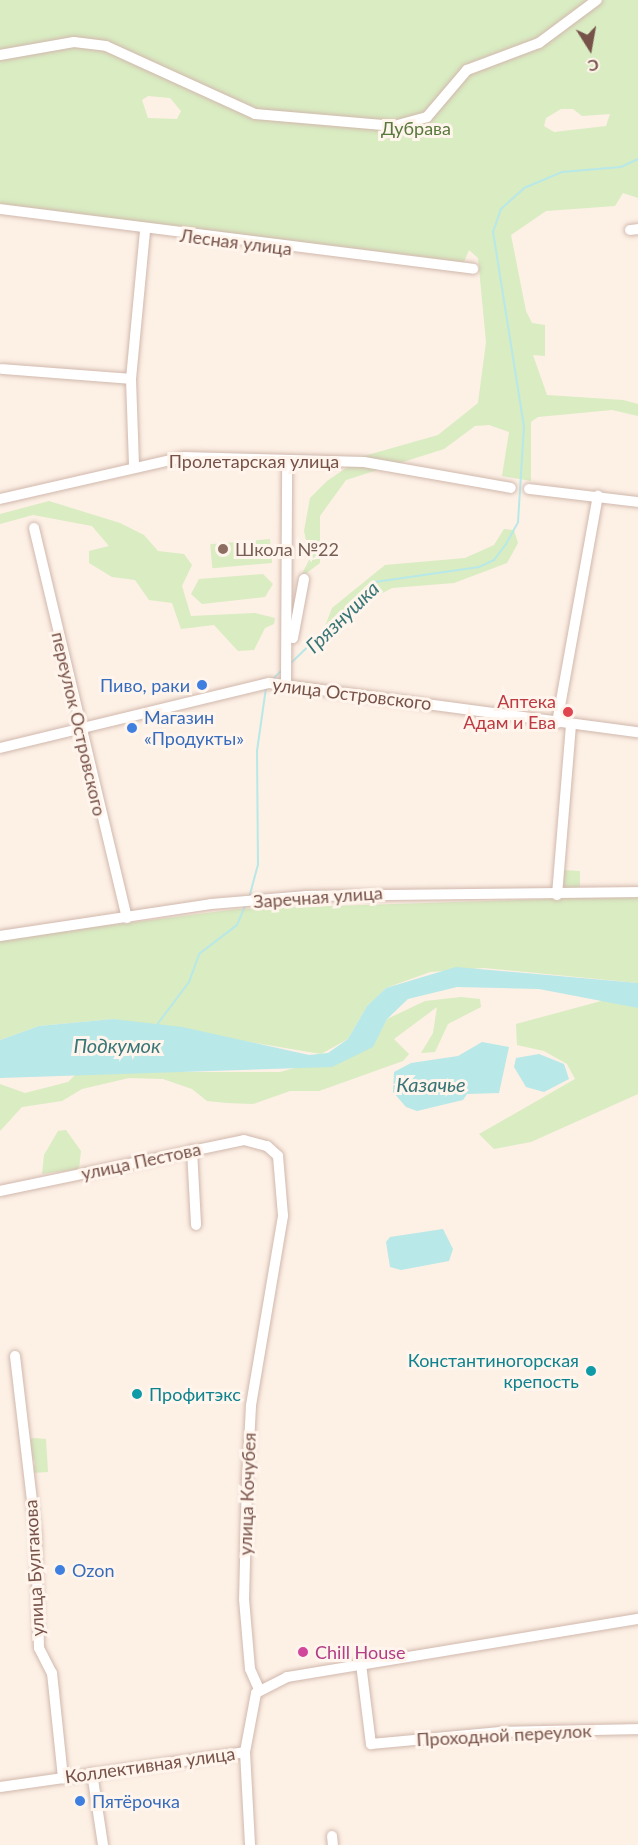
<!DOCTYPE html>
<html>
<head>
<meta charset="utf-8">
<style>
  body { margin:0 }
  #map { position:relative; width:638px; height:1845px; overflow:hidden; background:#fdf0e5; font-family:Lato,sans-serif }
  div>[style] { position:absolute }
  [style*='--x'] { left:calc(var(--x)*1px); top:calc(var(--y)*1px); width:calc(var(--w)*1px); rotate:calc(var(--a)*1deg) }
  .green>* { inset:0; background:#d9ecc2; transform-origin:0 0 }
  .water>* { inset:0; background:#b8e8e8 }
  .stream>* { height:2px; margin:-1px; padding:0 1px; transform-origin:1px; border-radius:1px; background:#b8e8e8 }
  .roads { filter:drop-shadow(0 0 2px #d1b8ad) drop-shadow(0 0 2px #d1b8ad) }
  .minor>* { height:10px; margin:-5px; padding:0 5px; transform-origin:5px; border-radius:5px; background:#fff }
  .dots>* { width:16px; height:16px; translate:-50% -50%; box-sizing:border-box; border:3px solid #fff5ec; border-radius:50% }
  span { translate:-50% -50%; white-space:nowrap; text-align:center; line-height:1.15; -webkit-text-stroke:6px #fff5ec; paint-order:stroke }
  .park-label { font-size:18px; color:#58783d }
  .street-label { font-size:18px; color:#775249 }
  .education-label { font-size:18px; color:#785e54 }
  .left { translate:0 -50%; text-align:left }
  .shop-label { font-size:18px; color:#366cbe }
  .right { translate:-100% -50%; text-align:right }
  .health-label { font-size:18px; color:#be3a42 }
  .culture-label { font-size:18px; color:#0d838f }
  .hotel-label { font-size:18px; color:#b23c85 }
  .water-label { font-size:20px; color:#387576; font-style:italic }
  .north { position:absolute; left:560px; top:18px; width:60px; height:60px; -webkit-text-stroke:4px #fff5ec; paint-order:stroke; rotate:169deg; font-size:16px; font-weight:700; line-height:24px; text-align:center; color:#775249 }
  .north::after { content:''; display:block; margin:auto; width:21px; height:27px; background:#775249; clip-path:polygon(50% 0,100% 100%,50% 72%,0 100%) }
</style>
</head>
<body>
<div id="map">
  <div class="green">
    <div style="clip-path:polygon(evenodd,0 0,638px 0,638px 198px,623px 193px,615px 206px,546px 211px,511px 235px,526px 311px,532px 323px,545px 325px,545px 356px,533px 355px,547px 395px,623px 400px,638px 404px,638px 416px,612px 410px,538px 417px,531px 422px,531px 481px,502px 476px,509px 432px,489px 425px,475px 426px,444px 449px,346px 480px,320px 516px,320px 563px,300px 578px,310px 558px,304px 531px,310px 498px,327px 481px,364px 456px,438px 435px,478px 403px,486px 342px,478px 258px,469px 250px,464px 262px,0 205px,0 0,148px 96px,170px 98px,181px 111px,177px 119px,148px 118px,142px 100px,148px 96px,0 0,561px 109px,573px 109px,582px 116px,610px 114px,606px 126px,554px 132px,544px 126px,546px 118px,561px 109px)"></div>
    <div style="clip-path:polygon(49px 501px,120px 523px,144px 535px,158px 551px,184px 554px,192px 565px,182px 586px,191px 616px,255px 613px,275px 618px,274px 624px,265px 628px,254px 650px,238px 651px,214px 625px,181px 629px,172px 603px,149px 600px,135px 580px,112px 577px,89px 563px,89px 551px,109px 546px,92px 526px,33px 515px,0 524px,0 514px)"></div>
    <div style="clip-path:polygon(504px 529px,514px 530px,518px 543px,507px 563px,454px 583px,392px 588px,366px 602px,339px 633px,324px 629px,332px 608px,385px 565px,465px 558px,494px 545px)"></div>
    <div style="left:270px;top:539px;width:24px;height:60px;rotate:85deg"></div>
    <div style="clip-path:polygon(263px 574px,273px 584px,265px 597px,202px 604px,191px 594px,199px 579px)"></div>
    <div style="clip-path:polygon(562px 870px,580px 871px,580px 891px,565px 892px)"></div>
    <div style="clip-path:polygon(638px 896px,638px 983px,484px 968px,430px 972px,386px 988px,367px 1006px,348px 1039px,321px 1054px,113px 1019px,39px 1026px,0 1040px,0 939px,238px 909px)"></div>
    <div style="clip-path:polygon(461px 997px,480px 999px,481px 1007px,448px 1024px,435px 1052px,421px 1053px,433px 1033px,437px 1007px,394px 1039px,409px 1054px,403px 1061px,319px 1091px,290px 1091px,253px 1104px,227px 1103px,207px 1101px,192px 1089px,163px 1079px,129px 1078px,82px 1089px,62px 1101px,22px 1107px,0 1131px,0 1084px,25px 1093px,68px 1082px,78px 1072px,280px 1072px,372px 1047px,387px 1019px,425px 1001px)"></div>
    <div style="clip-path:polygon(605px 1000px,638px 1008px,638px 1094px,531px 1142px,494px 1149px,479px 1134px,575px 1079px,567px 1064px,544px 1051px,517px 1045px,516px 1024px)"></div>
    <div style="clip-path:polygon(66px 1130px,81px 1151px,79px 1169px,42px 1174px,44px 1155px,58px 1131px)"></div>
    <div style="clip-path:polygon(33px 1438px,46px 1439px,48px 1472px,32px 1473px,35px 1463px,27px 1441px)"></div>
  </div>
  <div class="water">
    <div style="clip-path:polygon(456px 967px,638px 983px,638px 1008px,539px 989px,457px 987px,408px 999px,387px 1019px,373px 1047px,332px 1067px,0 1078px,0 1040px,39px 1026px,113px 1019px,182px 1027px,309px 1055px,328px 1053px,348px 1039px,367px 1006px,386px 988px)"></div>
    <div style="clip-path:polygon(482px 1042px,509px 1047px,499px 1093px,467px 1094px,463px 1100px,417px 1111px,406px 1107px,393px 1092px,394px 1072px,411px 1063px,458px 1056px)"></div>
    <div style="clip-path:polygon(539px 1054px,564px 1064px,569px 1079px,544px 1092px,526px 1087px,514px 1067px,516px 1058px)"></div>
    <div style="clip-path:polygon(443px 1229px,453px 1249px,449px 1261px,401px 1270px,390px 1267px,386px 1242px,390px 1237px)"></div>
  </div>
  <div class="stream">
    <div style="--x:291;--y:663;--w:117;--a:-44"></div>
    <div style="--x:375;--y:582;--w:105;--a:-8.2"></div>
    <div style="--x:479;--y:567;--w:17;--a:-25"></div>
    <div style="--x:494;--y:560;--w:20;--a:-53"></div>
    <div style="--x:506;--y:544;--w:25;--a:-61"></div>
    <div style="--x:518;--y:522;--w:95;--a:-86.4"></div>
    <div style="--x:524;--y:427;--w:197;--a:-99"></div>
    <div style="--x:493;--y:232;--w:24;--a:-71"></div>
    <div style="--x:501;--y:209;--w:31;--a:-42"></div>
    <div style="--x:524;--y:188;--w:41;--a:-22.8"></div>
    <div style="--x:562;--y:172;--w:59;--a:-4.8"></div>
    <div style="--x:621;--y:167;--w:19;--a:-25"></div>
    <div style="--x:273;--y:679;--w:13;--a:-45"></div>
    <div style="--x:249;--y:898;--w:34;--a:-75"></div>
    <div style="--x:258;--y:865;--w:114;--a:-90.5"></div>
    <div style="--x:257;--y:751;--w:64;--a:-81.9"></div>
    <div style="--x:156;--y:1026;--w:55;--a:-53.1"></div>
    <div style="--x:189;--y:982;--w:30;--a:-70"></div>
    <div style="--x:199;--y:954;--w:48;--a:-37.3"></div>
    <div style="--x:237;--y:925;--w:21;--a:-67"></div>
  </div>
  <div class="roads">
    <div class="minor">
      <div style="--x:0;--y:55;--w:75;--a:-10"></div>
      <div style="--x:74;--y:42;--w:32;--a:7"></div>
      <div style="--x:106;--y:46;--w:164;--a:24.5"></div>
      <div style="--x:255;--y:114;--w:140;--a:4.9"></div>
      <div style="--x:394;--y:126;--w:34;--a:-15"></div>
      <div style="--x:427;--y:117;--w:62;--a:-49.6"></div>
      <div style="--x:467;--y:70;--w:77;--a:-20.6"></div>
      <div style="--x:539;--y:43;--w:72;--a:-36.6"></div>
      <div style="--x:0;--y:209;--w:477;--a:7.2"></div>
      <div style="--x:630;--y:230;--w:8;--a:-7"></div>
      <div style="--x:2;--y:369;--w:129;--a:4.4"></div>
      <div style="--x:134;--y:465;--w:86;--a:-92"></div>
      <div style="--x:131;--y:379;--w:150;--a:-84.6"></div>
      <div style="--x:529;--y:489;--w:110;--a:6.8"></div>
      <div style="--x:0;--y:499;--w:188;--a:-12.9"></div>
      <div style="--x:183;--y:457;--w:181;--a:1.6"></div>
      <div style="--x:364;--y:462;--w:149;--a:10"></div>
      <div style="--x:34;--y:528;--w:401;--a:76.6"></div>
      <div style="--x:293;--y:638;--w:60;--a:-79.4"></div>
      <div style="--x:286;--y:683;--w:223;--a:-89.7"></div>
      <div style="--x:557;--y:723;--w:231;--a:-79.8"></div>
      <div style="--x:0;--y:748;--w:277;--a:-13.6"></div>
      <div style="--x:269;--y:683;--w:372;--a:7.6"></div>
      <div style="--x:557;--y:895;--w:171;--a:-85.3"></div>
      <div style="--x:0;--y:936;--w:213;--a:-8.6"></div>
      <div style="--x:211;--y:904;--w:96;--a:-4.8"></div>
      <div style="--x:307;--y:896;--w:331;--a:-0.7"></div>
      <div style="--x:192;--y:1150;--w:75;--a:86.9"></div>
      <div style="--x:0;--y:1191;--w:249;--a:-11.8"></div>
      <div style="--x:244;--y:1140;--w:24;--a:15"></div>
      <div style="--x:267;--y:1146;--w:15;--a:42"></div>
      <div style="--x:278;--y:1156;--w:60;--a:85.2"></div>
      <div style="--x:283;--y:1216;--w:193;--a:99.6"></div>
      <div style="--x:251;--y:1406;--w:73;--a:93.1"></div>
      <div style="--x:247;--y:1479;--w:120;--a:91.4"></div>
      <div style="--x:244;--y:1599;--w:70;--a:85.1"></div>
      <div style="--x:250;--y:1669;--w:22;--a:66"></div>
      <div style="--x:15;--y:1356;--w:179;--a:83.3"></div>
      <div style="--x:36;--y:1534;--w:114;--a:88.5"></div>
      <div style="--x:39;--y:1648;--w:28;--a:63"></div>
      <div style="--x:52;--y:1673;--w:106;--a:84"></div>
      <div style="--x:361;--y:1664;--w:81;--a:82.9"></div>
      <div style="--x:371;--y:1744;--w:130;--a:-5.3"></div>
      <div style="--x:500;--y:1732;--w:138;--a:-1.2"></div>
      <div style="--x:245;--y:1752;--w:93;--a:86.9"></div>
      <div style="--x:92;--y:1773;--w:73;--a:81.3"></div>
      <div style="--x:0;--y:1787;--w:247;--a:-8.1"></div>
      <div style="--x:245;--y:1752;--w:60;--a:-79.4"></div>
      <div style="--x:256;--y:1693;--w:35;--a:-27"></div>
      <div style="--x:287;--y:1677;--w:356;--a:-9.4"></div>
      <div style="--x:332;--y:1836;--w:9;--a:84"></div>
    </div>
  </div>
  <div class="dots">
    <div style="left:223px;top:549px;background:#8d6e63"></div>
    <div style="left:202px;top:685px;background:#3f7fe0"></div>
    <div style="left:568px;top:712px;background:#e0444e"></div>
    <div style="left:132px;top:728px;background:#3f7fe0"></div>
    <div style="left:591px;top:1371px;background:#0f9aa8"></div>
    <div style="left:137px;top:1394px;background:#0f9aa8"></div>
    <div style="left:60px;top:1570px;background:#3f7fe0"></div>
    <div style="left:303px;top:1652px;background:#d1479c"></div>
    <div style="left:80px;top:1801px;background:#3f7fe0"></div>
  </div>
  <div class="park-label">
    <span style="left:416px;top:128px">Дубрава</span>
  </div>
  <div class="street-label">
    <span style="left:236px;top:242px;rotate:7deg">Лесная улица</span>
    <span style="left:254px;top:461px">Пролетарская улица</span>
    <span style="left:352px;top:694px;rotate:7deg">улица Островского</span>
    <span style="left:79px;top:724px;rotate:77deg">переулок Островского</span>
    <span style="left:318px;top:897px;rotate:-4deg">Заречная улица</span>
    <span style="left:141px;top:1161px;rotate:-12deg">улица Пестова</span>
    <span style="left:247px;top:1494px;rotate:-88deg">улица Кочубея</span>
    <span style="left:34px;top:1568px;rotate:-93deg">улица Булгакова</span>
    <span style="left:504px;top:1735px;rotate:-3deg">Проходной переулок</span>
    <span style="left:150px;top:1765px;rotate:-8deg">Коллективная улица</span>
  </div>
  <div class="education-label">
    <span class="left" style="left:235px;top:549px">Школа №22</span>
  </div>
  <div class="shop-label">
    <span class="right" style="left:190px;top:685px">Пиво, раки</span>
    <span class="left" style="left:144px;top:728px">Магазин<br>«Продукты»</span>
    <span class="left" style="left:72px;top:1570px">Ozon</span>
    <span class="left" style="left:92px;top:1801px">Пятёрочка</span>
  </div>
  <div class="health-label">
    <span class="right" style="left:556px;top:712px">Аптека<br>Адам и Ева</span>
  </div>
  <div class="culture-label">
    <span class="right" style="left:579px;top:1371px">Константиногорская<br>крепость</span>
    <span class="left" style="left:149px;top:1394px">Профитэкс</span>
  </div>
  <div class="hotel-label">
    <span class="left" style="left:315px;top:1652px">Chill House</span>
  </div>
  <div class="water-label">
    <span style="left:342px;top:617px;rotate:-44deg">Грязнушка</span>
    <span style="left:117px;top:1045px">Подкумок</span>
    <span style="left:431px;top:1084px">Казачье</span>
  </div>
  <div class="north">С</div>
</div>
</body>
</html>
